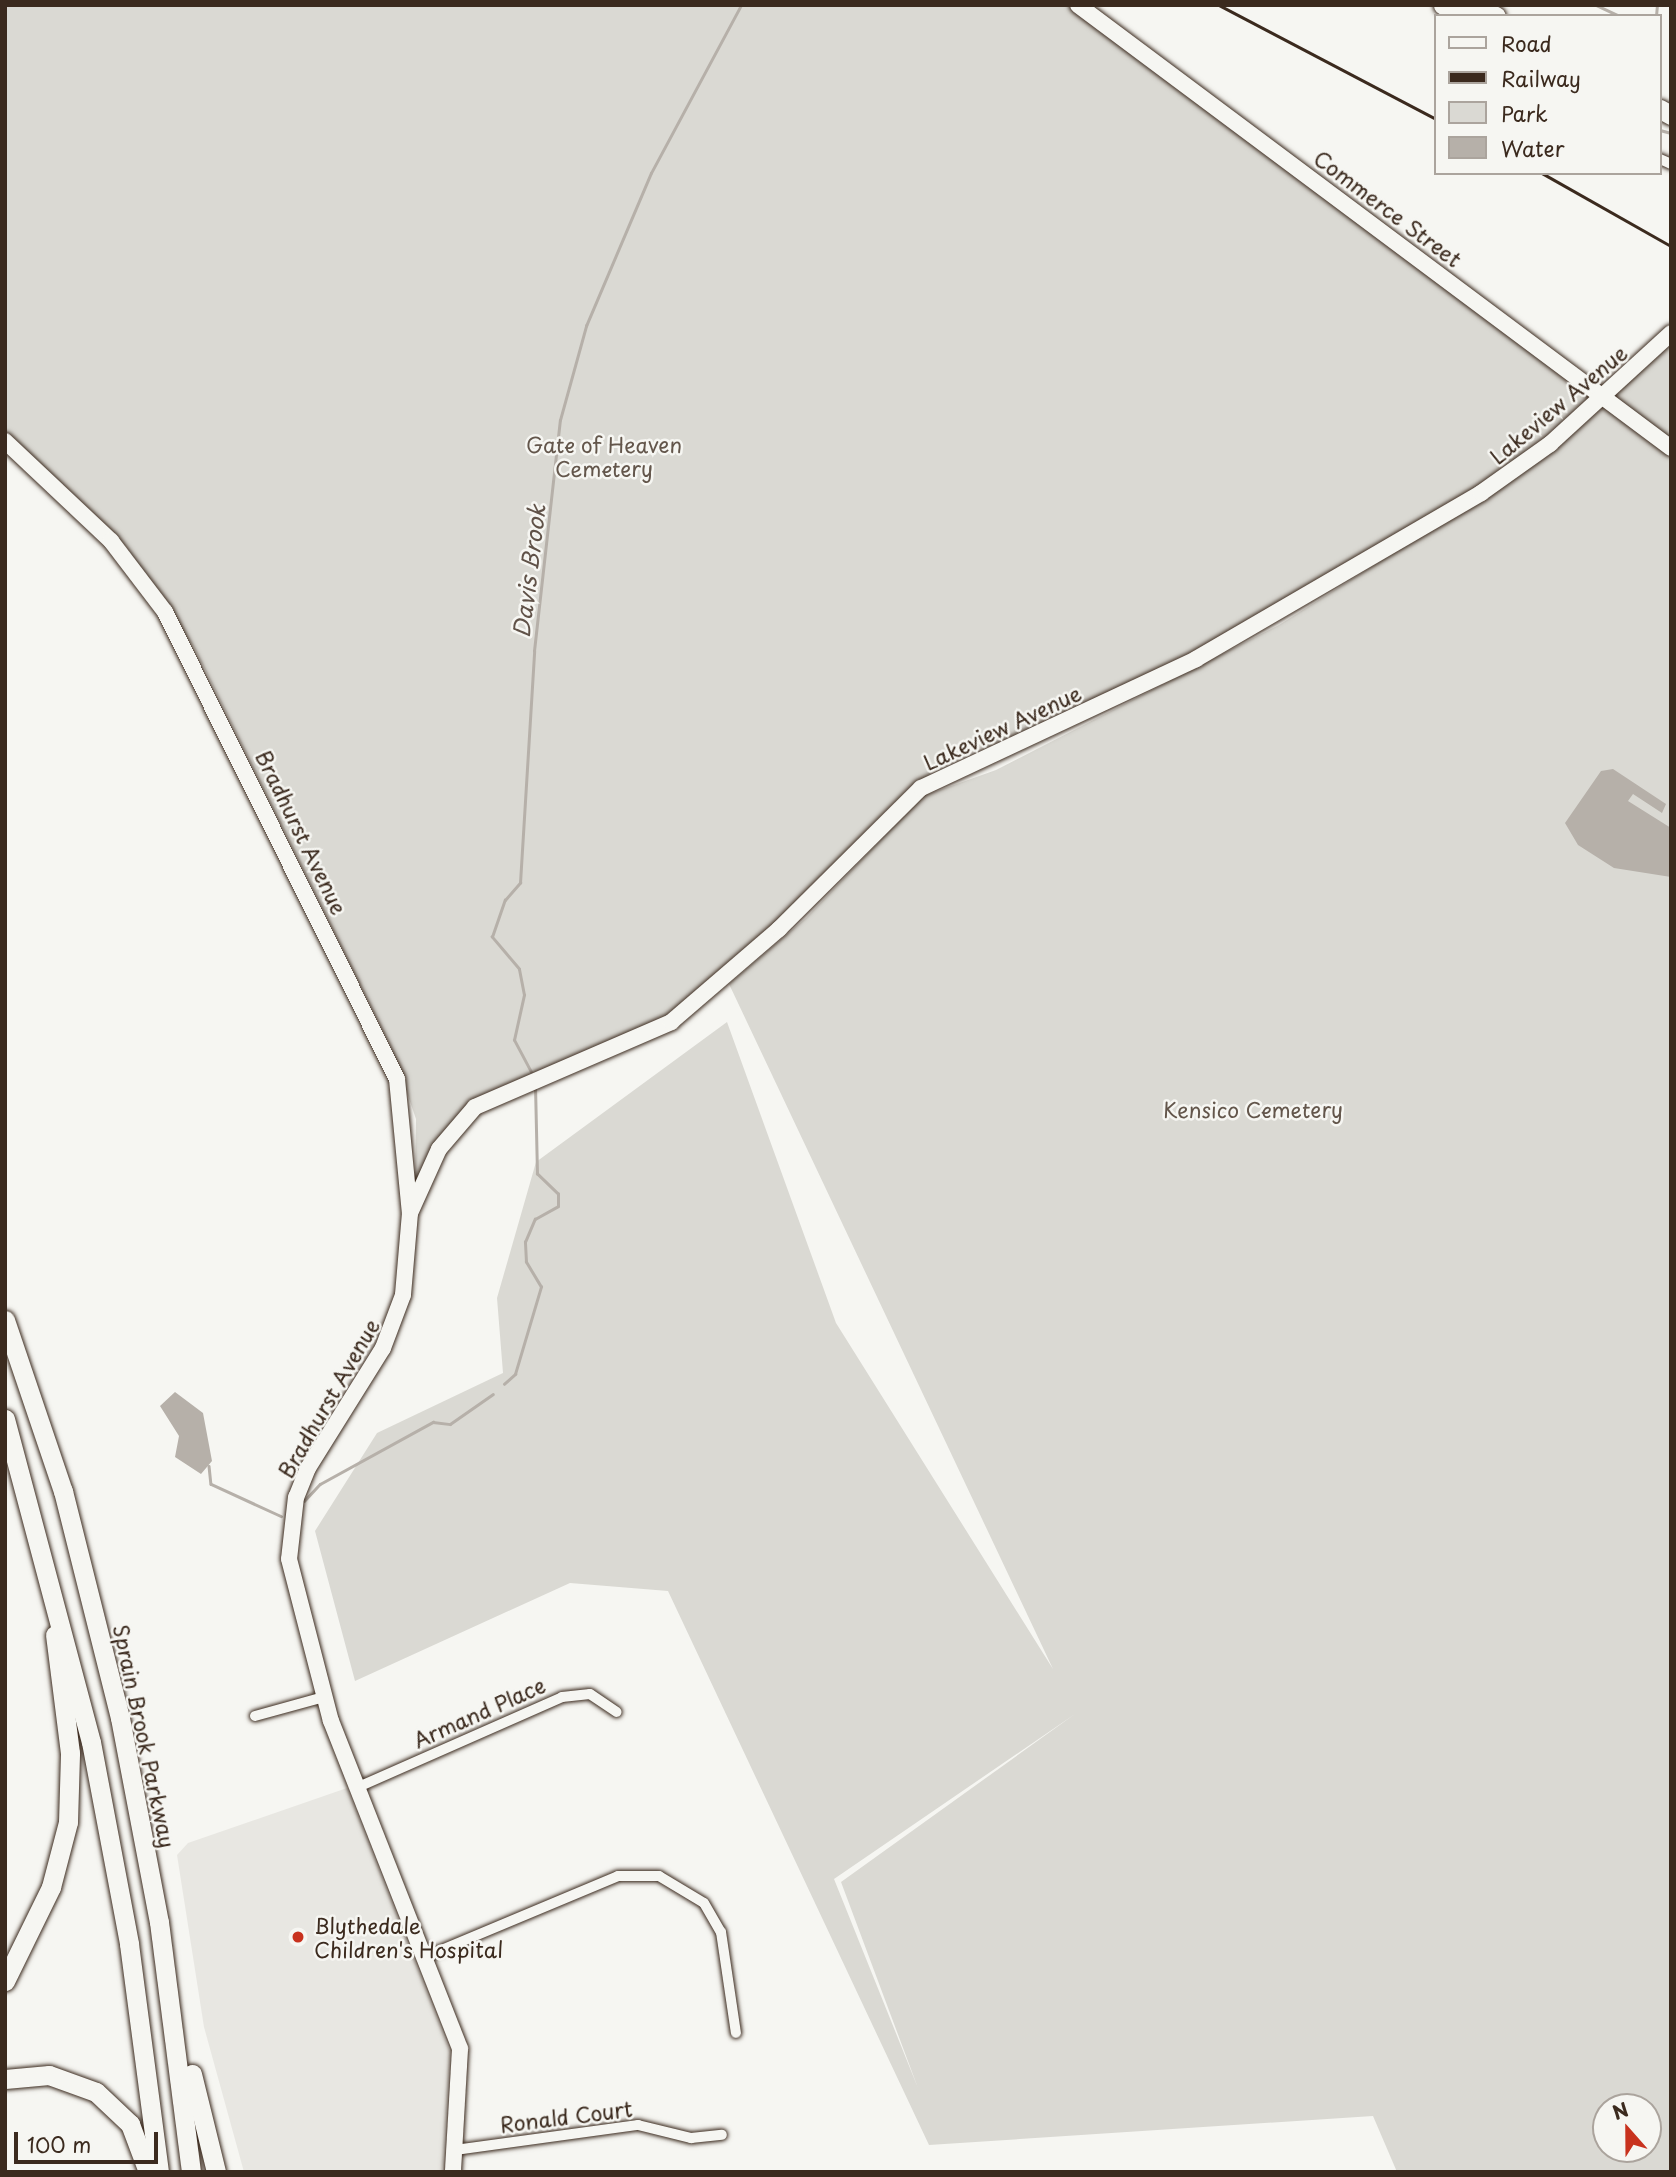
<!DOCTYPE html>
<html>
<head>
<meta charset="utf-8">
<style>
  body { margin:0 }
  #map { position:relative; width:1676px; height:2177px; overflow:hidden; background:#f6f6f2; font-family:"Playpen Sans",sans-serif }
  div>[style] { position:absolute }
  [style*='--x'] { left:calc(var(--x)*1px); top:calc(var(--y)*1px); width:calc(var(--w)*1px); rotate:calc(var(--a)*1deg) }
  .built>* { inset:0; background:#e8e7e2 }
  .green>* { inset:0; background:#dad9d3 }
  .water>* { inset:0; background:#b6b0a9 }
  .stream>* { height:2.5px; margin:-1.25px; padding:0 1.25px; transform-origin:1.25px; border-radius:1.25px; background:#b6b0a9 }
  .roads { filter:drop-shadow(0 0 2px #3b2a1e) drop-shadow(0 0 2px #3b2a1e) }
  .street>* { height:10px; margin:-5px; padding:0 5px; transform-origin:5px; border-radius:5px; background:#f6f6f2 }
  .secondary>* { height:16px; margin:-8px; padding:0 8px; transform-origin:8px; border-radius:8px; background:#f6f6f2 }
  .highway>* { height:19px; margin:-9.5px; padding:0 9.5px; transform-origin:9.5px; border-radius:9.5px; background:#f6f6f2 }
  .rail>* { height:2.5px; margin:-1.25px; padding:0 1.25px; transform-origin:1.25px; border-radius:1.25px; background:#3b2a1e }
  .dots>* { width:19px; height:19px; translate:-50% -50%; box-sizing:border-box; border:4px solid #f6f6f2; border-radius:50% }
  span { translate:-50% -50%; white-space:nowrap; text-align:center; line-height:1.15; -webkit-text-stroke:5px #f6f6f2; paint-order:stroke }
  .street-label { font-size:21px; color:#3b2a1e }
  .park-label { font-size:21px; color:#63564b }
  .poi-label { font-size:21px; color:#3b2a1e }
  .left { translate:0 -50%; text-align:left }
  .water-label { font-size:23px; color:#605248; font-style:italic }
  .frame { position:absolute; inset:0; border:7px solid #3b2a1e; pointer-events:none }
  .legend { position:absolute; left:1434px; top:14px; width:228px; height:161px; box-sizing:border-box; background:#f6f6f2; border:2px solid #aba49d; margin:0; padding:9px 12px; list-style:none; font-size:21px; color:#3b2a1e }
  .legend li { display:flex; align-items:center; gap:14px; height:35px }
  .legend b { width:35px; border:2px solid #aba49d }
  .north { position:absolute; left:1592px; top:2093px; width:70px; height:70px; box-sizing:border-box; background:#f6f6f2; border:2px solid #aba49d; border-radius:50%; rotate:339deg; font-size:19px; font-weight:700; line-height:28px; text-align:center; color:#3b2a1e }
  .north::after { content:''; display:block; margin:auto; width:24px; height:32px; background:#c8321e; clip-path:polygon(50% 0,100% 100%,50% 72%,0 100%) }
  .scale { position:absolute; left:14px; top:2132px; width:144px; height:32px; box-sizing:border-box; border:4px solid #3b2a1e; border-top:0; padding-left:9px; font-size:21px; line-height:24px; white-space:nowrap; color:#3b2a1e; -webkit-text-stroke:5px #f6f6f2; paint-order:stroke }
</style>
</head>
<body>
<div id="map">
  <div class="built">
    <div style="clip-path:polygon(347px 1788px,450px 2052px,442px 2172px,244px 2172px,204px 2027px,177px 1855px,188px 1843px)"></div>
  </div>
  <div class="green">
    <div style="clip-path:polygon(5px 5px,1070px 5px,1477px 305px,1590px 391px,1591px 399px,1504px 471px,1204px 647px,991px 747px,972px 748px,911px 786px,752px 946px,676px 1012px,615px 1044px,479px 1098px,415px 1181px,416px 1119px,392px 1049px,194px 647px,126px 546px,5px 431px)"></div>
    <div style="clip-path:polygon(evenodd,1671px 342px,1671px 2172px,1397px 2172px,1373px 2116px,929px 2145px,668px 1591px,570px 1583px,355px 1681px,315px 1531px,377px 1433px,503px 1373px,497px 1298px,536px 1162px,727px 1022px,836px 1323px,1053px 1669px,729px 984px,806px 918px,923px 796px,996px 770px,1279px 625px,1542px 460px,1671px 342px,1075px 1714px,841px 1882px,918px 2088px,834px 1879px,1075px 1714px,1671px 342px,1606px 2107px,1648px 2107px,1648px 2149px,1606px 2149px,1606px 2107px)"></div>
  </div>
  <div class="water">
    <div style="clip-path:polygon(1613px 769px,1666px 804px,1662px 813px,1633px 794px,1628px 801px,1671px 828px,1671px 877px,1614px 868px,1578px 845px,1565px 823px,1601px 771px)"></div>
    <div style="clip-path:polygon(175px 1392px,203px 1413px,212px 1461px,201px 1474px,175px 1457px,179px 1436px,160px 1406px)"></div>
  </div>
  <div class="stream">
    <div style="--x:1596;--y:5;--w:26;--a:25"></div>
    <div style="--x:1656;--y:16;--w:11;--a:-85"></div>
    <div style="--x:1660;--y:130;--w:11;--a:15"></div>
    <div style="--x:531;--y:1072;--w:36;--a:-118"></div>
    <div style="--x:514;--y:1040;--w:46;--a:-77.5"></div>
    <div style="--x:524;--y:995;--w:26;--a:-101"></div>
    <div style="--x:519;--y:969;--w:42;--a:-130.2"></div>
    <div style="--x:492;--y:937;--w:39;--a:-71"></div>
    <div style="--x:505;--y:900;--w:23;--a:-49"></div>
    <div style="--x:520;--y:883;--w:232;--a:-86.5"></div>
    <div style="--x:534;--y:651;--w:232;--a:-83.6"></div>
    <div style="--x:560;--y:420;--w:98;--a:-74.5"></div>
    <div style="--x:586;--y:326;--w:166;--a:-67"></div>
    <div style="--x:651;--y:173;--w:191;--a:-61.8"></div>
    <div style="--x:504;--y:1384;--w:15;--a:-42"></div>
    <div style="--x:515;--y:1374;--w:91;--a:-73.4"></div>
    <div style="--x:541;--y:1287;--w:29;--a:-121"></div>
    <div style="--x:526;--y:1262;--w:20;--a:-93"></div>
    <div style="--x:525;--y:1242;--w:25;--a:-67"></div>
    <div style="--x:535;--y:1219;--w:26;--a:-29"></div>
    <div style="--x:558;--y:1206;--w:12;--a:-90"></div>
    <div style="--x:558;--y:1194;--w:29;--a:-136"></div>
    <div style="--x:537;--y:1174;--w:85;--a:-91.3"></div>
    <div style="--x:209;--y:1466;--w:18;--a:84"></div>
    <div style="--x:211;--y:1484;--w:77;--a:24.6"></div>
    <div style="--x:304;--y:1501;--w:23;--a:-47"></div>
    <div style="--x:320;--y:1484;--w:129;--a:-28.8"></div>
    <div style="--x:433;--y:1422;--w:17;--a:7"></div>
    <div style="--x:450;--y:1424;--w:52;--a:-34.9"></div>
  </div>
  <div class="roads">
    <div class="street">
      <div style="--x:1660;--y:159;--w:12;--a:24"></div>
      <div style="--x:255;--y:1716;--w:72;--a:-15.4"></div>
      <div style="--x:356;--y:1788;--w:225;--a:-23.8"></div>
      <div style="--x:562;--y:1697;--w:28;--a:-6"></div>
      <div style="--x:590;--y:1694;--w:32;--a:34"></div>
      <div style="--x:427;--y:1956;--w:207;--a:-22.7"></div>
      <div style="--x:618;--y:1876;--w:41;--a:0"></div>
      <div style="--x:659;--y:1876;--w:52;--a:31"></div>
      <div style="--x:704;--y:1903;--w:34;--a:60"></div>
      <div style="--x:721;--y:1932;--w:102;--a:81.6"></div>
      <div style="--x:455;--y:2150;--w:185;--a:-7.8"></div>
      <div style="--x:638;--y:2125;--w:55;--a:13.8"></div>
      <div style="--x:691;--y:2138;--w:31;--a:-6"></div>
    </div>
    <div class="secondary">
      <div style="--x:1078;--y:5;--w:740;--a:36.76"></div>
      <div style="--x:5;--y:441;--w:146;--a:43.3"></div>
      <div style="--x:111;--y:541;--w:89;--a:52.7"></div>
      <div style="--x:165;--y:612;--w:521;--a:63.58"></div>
      <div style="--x:397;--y:1079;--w:135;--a:84.5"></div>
      <div style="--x:410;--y:1213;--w:82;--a:94.9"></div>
      <div style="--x:403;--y:1295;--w:57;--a:110.7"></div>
      <div style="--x:383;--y:1348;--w:142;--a:122"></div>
      <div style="--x:308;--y:1468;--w:31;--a:112"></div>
      <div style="--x:296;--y:1497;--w:62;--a:96.4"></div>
      <div style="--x:289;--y:1559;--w:167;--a:75.5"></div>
      <div style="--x:331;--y:1721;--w:352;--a:68.5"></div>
      <div style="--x:460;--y:2049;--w:123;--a:93.3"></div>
      <div style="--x:411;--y:1211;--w:68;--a:-65.7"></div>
      <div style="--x:439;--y:1149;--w:55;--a:-49.4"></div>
      <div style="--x:475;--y:1107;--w:214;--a:-23.4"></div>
      <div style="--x:671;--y:1022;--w:143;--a:-40.7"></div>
      <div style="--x:779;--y:929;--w:200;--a:-44.8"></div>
      <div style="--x:921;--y:788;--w:304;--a:-25.1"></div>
      <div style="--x:1196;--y:659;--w:330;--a:-30.2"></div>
      <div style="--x:1481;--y:493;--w:85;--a:-35.4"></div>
      <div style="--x:1550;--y:444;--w:164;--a:-42.5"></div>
    </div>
    <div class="highway">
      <div style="--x:1443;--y:5;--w:29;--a:22"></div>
      <div style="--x:1470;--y:5;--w:28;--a:23"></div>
      <div style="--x:1660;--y:109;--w:13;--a:29"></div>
      <div style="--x:5;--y:1320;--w:181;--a:71.3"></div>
      <div style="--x:63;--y:1491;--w:234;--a:75.9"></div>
      <div style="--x:120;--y:1718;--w:208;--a:79.2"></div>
      <div style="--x:159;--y:1922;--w:252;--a:82.7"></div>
      <div style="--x:5;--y:1419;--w:334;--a:75.1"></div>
      <div style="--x:91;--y:1742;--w:206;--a:79.3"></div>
      <div style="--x:129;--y:1944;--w:230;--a:82.5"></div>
      <div style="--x:5;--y:1981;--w:105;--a:-63.9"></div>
      <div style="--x:51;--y:1887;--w:67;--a:-75.3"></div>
      <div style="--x:68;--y:1822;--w:69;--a:-88.3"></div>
      <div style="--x:70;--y:1753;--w:119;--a:-97.2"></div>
      <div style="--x:192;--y:2074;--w:101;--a:76.2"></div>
      <div style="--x:5;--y:2079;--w:44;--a:-5.2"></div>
      <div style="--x:49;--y:2075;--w:50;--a:19.9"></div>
      <div style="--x:96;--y:2092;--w:47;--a:43.3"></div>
      <div style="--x:130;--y:2124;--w:51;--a:69.4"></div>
    </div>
  </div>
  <div class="rail">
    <div style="--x:1219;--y:5;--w:245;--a:27.7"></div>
    <div style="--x:1542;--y:173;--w:148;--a:29.5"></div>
  </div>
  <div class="dots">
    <div style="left:298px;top:1937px;background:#c8321e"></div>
  </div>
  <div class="street-label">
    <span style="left:1388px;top:208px;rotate:37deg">Commerce Street</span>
    <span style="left:1558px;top:404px;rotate:-40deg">Lakeview Avenue</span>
    <span style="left:1002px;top:727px;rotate:-25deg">Lakeview Avenue</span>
    <span style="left:302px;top:832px;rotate:64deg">Bradhurst Avenue</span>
    <span style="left:328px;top:1398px;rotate:-60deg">Bradhurst Avenue</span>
    <span style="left:479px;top:1712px;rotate:-24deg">Armand Place</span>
    <span style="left:145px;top:1736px;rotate:78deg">Sprain Brook Parkway</span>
    <span style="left:566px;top:2116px;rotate:-7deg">Ronald Court</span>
  </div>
  <div class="park-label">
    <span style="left:604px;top:456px">Gate of Heaven<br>Cemetery</span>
    <span style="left:1253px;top:1109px">Kensico Cemetery</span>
  </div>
  <div class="poi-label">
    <span class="left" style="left:314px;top:1937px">Blythedale<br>Children's Hospital</span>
  </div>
  <div class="water-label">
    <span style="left:529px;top:571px;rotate:-83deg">Davis Brook</span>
  </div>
  <div class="frame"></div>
  <ul class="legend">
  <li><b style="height:9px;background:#f6f6f2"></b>Road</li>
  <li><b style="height:9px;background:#3b2a1e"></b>Railway</li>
  <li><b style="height:19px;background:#dad9d3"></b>Park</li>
  <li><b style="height:19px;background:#b6b0a9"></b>Water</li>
  </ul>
  <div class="north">N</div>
  <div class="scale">100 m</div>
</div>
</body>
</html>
